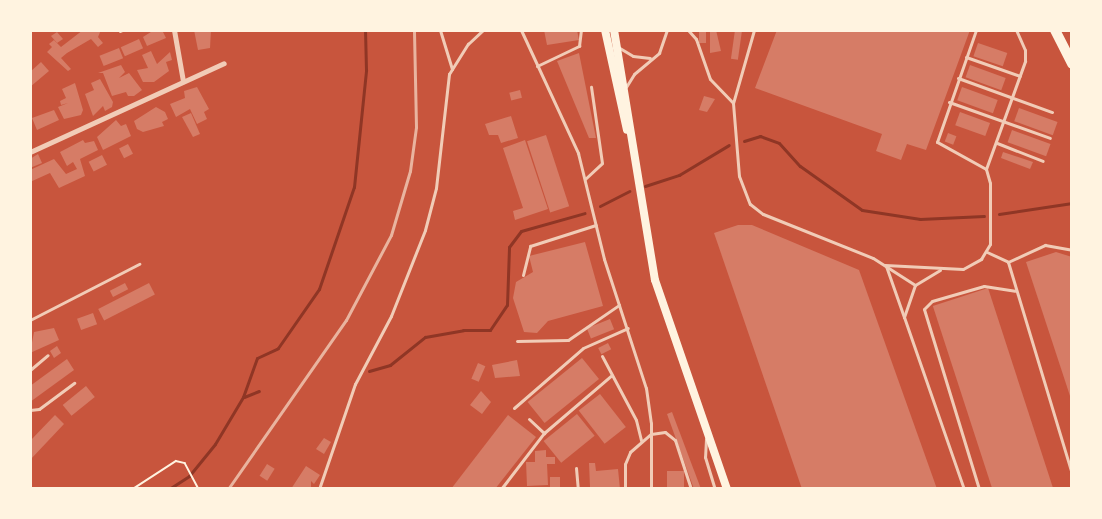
<!DOCTYPE html>
<html>
<head>
<meta charset="utf-8">
<style>
  body { margin:0 }
  #map { position:relative; width:1102px; height:519px; overflow:hidden; background:#c8553d; font-family:Lato,sans-serif }
  div>[style] { position:absolute }
  [style*='--x'] { left:calc(var(--x)*1px); top:calc(var(--y)*1px); width:calc(var(--w)*1px); rotate:calc(var(--a)*1deg) }
  .stream>* { height:3px; margin:-1.5px; padding:0 1.5px; transform-origin:1.5px; border-radius:1.5px; background:#8f3625 }
  .building>* { inset:0; background:#d67c66; transform-origin:0 0 }
  .path>* { height:1.5px; margin:-0.75px; padding:0 0.75px; transform-origin:0.75px; border-radius:0.75px; background:#fff3e0 }
  .service>* { height:3px; margin:-1.5px; padding:0 1.5px; transform-origin:1.5px; border-radius:1.5px; background:#f1ccb7 }
  .minor>* { height:5px; margin:-2.5px; padding:0 2.5px; transform-origin:2.5px; border-radius:2.5px; background:#f1ccb7 }
  .secondary>* { height:8px; margin:-4px; padding:0 4px; transform-origin:4px; border-radius:4px; background:#fff3e0 }
  .motorway>* { height:10px; margin:-5px; padding:0 5px; transform-origin:5px; border-radius:5px; background:#fff3e0 }
  .rail>* { height:3px; margin:-1.5px; padding:0 1.5px; transform-origin:1.5px; border-radius:1.5px; background:#e9b49f }
  span { translate:-50% -50%; white-space:nowrap; text-align:center; line-height:1.15; -webkit-text-stroke:4.5px #fff3e0; paint-order:stroke }
  .frame { position:absolute; inset:0; border:32px solid #fff3e0; pointer-events:none }
</style>
</head>
<body>
<div id="map">
  <div class="stream">
    <div style="--x:744;--y:141;--w:17;--a:-17"></div>
    <div style="--x:760;--y:136;--w:20;--a:20"></div>
    <div style="--x:779;--y:143;--w:31;--a:48"></div>
    <div style="--x:800;--y:166;--w:76;--a:35.4"></div>
    <div style="--x:862;--y:210;--w:59;--a:8.8"></div>
    <div style="--x:920;--y:219;--w:64;--a:-2.7"></div>
    <div style="--x:645;--y:186;--w:36;--a:-18"></div>
    <div style="--x:679;--y:175;--w:58;--a:-31"></div>
    <div style="--x:600;--y:206;--w:33;--a:-27"></div>
    <div style="--x:999;--y:214;--w:74;--a:-8.6"></div>
    <div style="--x:369;--y:371;--w:22;--a:-16"></div>
    <div style="--x:390;--y:365;--w:45;--a:-38.7"></div>
    <div style="--x:425;--y:337;--w:39;--a:-10"></div>
    <div style="--x:463;--y:330;--w:27;--a:0"></div>
    <div style="--x:490;--y:330;--w:30;--a:-56"></div>
    <div style="--x:507;--y:305;--w:58;--a:-88"></div>
    <div style="--x:509;--y:247;--w:20;--a:-53"></div>
    <div style="--x:521;--y:231;--w:66;--a:-15.7"></div>
    <div style="--x:244;--y:397;--w:16;--a:-22"></div>
    <div style="--x:169;--y:489;--w:24;--a:-33"></div>
    <div style="--x:189;--y:476;--w:41;--a:-50.9"></div>
    <div style="--x:215;--y:444;--w:55;--a:-59.2"></div>
    <div style="--x:243;--y:397;--w:41;--a:-70.3"></div>
    <div style="--x:257;--y:358;--w:23;--a:-25"></div>
    <div style="--x:278;--y:348;--w:72;--a:-55.2"></div>
    <div style="--x:319;--y:289;--w:108;--a:-71.1"></div>
    <div style="--x:354;--y:187;--w:118;--a:-84.1"></div>
    <div style="--x:366;--y:70;--w:40;--a:-91.4"></div>
  </div>
  <div class="building">
    <div style="clip-path:polygon(83px 30px,101px 30px,98px 37px,103px 43px,98px 47px,91px 39px,67px 53px,61px 58px,71px 69px,68px 71px,47px 52px,52px 47px,49px 44px,54px 40px,61px 47px)"></div>
    <div style="clip-path:polygon(154px 30px,162px 30px,166px 38px,147px 46px,143px 37px)"></div>
    <div style="clip-path:polygon(194px 30px,211px 30px,210px 48px,198px 50px)"></div>
    <div style="clip-path:polygon(544px 30px,577px 30px,579px 40px,547px 45px)"></div>
    <div style="left:699px;top:30px;width:7px;height:13px"></div>
    <div style="clip-path:polygon(710px 30px,716px 30px,721px 51px,710px 53px)"></div>
    <div style="left:735px;top:30px;width:7px;height:29px;rotate:8deg"></div>
    <div style="clip-path:polygon(777px 30px,970px 30px,926px 150px,907px 144px,901px 160px,876px 151px,882px 134px,755px 88px)"></div>
    <div style="clip-path:polygon(57px 32px,63px 39px,57px 43px,51px 36px)"></div>
    <div style="left:139px;top:39px;width:10px;height:20px;rotate:66deg"></div>
    <div style="left:978px;top:43px;width:31px;height:14px;rotate:19deg"></div>
    <div style="left:119px;top:48px;width:11px;height:21px;rotate:68deg"></div>
    <div style="clip-path:polygon(151px 51px,157px 64px,170px 52px,172px 60px,166px 62px,169px 71px,154px 82px,143px 82px,137px 70px,148px 68px,142px 55px)"></div>
    <div style="clip-path:polygon(579px 53px,596px 138px,589px 138px,557px 61px)"></div>
    <div style="clip-path:polygon(41px 62px,49px 71px,30px 87px,30px 72px)"></div>
    <div style="clip-path:polygon(121px 65px,125px 72px,119px 78px,129px 73px,142px 90px,134px 96px,128px 96px,126px 92px,112px 96px,103px 73px,98px 73px)"></div>
    <div style="left:970px;top:65px;width:38px;height:13px;rotate:20deg"></div>
    <div style="clip-path:polygon(100px 79px,113px 102px,112px 107px,105px 111px,103px 106px,93px 116px,85px 94px,94px 90px,91px 83px)"></div>
    <div style="clip-path:polygon(75px 83px,83px 110px,81px 115px,64px 119px,58px 107px,68px 103px,61px 105px,60px 101px,66px 98px,62px 89px)"></div>
    <div style="clip-path:polygon(197px 87px,209px 109px,204px 112px,207px 119px,197px 124px,190px 109px,176px 117px,170px 104px,185px 98px,184px 91px)"></div>
    <div style="left:962px;top:87px;width:38px;height:14px;rotate:20deg"></div>
    <div style="left:520px;top:90px;width:8px;height:11px;rotate:76deg"></div>
    <div style="clip-path:polygon(704px 96px,715px 99px,707px 112px,699px 110px)"></div>
    <div style="clip-path:polygon(156px 107px,165px 112px,168px 119px,162px 122px,164px 126px,143px 132px,137px 129px,134px 121px)"></div>
    <div style="left:1019px;top:108px;width:41px;height:14px;rotate:20deg"></div>
    <div style="clip-path:polygon(54px 110px,59px 120px,37px 130px,32px 118px)"></div>
    <div style="left:960px;top:112px;width:32px;height:14px;rotate:20deg"></div>
    <div style="clip-path:polygon(191px 113px,200px 134px,193px 137px,182px 117px)"></div>
    <div style="clip-path:polygon(511px 116px,518px 138px,501px 143px,498px 135px,489px 135px,485px 124px)"></div>
    <div style="clip-path:polygon(116px 120px,121px 126px,126px 124px,131px 136px,103px 150px,97px 137px)"></div>
    <div style="left:1012px;top:130px;width:41px;height:13px;rotate:20deg"></div>
    <div style="left:948px;top:133px;width:9px;height:9px;rotate:21deg"></div>
    <div style="left:546px;top:135px;width:75px;height:20px;rotate:72deg"></div>
    <div style="clip-path:polygon(83px 140px,85px 143px,94px 141px,98px 150px,80px 159px,85px 176px,59px 188px,50px 173px,30px 182px,30px 170px,54px 159px,66px 174px,77px 169px,73px 162px,67px 166px,60px 152px)"></div>
    <div style="clip-path:polygon(525px 140px,548px 209px,515px 220px,513px 211px,523px 208px,503px 148px)"></div>
    <div style="left:128px;top:144px;width:11px;height:10px;rotate:63deg"></div>
    <div style="clip-path:polygon(1003px 152px,1033px 162px,1030px 169px,1001px 158px)"></div>
    <div style="clip-path:polygon(38px 154px,42px 163px,30px 168px,30px 159px)"></div>
    <div style="left:102px;top:155px;width:11px;height:15px;rotate:63deg"></div>
    <div style="clip-path:polygon(738px 225px,752px 225px,859px 270px,937px 489px,802px 489px,714px 233px)"></div>
    <div style="clip-path:polygon(585px 242px,603px 306px,548px 321px,537px 333px,524px 332px,513px 298px,516px 282px,533px 272px,529px 256px)"></div>
    <div style="clip-path:polygon(1056px 252px,1072px 257px,1072px 402px,1026px 262px)"></div>
    <div style="left:125px;top:283px;width:7px;height:17px;rotate:63deg"></div>
    <div style="left:149px;top:283px;width:13px;height:57px;rotate:63deg"></div>
    <div style="left:988px;top:288px;width:212px;height:58px;rotate:72deg"></div>
    <div style="left:93px;top:313px;width:12px;height:17px;rotate:70deg"></div>
    <div style="left:610px;top:319px;width:11px;height:25px;rotate:68deg"></div>
    <div style="clip-path:polygon(54px 328px,59px 340px,30px 353px,34px 332px)"></div>
    <div style="left:608px;top:343px;width:7px;height:11px;rotate:63deg"></div>
    <div style="clip-path:polygon(57px 346px,61px 353px,54px 358px,50px 351px)"></div>
    <div style="left:582px;top:358px;width:27px;height:70px;rotate:51deg"></div>
    <div style="clip-path:polygon(67px 359px,74px 370px,30px 402px,30px 386px)"></div>
    <div style="clip-path:polygon(517px 360px,520px 376px,495px 378px,492px 365px)"></div>
    <div style="left:478px;top:363px;width:8px;height:17px;rotate:23deg"></div>
    <div style="left:86px;top:386px;width:14px;height:30px;rotate:51deg"></div>
    <div style="clip-path:polygon(481px 391px,491px 402px,482px 414px,470px 405px)"></div>
    <div style="left:600px;top:394px;width:42px;height:27px;rotate:52deg"></div>
    <div style="clip-path:polygon(672px 412px,701px 489px,694px 489px,667px 414px)"></div>
    <div style="left:577px;top:414px;width:28px;height:43px;rotate:51deg"></div>
    <div style="clip-path:polygon(55px 415px,64px 424px,30px 460px,30px 441px)"></div>
    <div style="clip-path:polygon(508px 415px,536px 437px,495px 489px,451px 489px)"></div>
    <div style="clip-path:polygon(324px 438px,331px 442px,324px 454px,316px 449px)"></div>
    <div style="clip-path:polygon(546px 450px,546px 457px,555px 457px,555px 464px,547px 464px,548px 485px,527px 486px,526px 462px,535px 462px,535px 451px)"></div>
    <div style="clip-path:polygon(589px 463px,595px 463px,596px 471px,618px 469px,620px 489px,590px 487px)"></div>
    <div style="left:267px;top:464px;width:9px;height:14px;rotate:32deg"></div>
    <div style="clip-path:polygon(306px 466px,320px 475px,314px 484px,311px 481px,311px 489px,291px 489px)"></div>
    <div style="left:667px;top:471px;width:17px;height:18px"></div>
    <div style="left:550px;top:477px;width:10px;height:12px"></div>
  </div>
  <div class="path">
    <div style="--x:133;--y:489;--w:51;--a:-33.1"></div>
    <div style="--x:176;--y:461;--w:9;--a:13"></div>
    <div style="--x:185;--y:463;--w:30;--a:62"></div>
  </div>
  <div class="service">
    <div style="--x:440;--y:30;--w:41;--a:72.9"></div>
    <div style="--x:521;--y:30;--w:136;--a:65.1"></div>
    <div style="--x:578;--y:153;--w:109;--a:76.2"></div>
    <div style="--x:604;--y:259;--w:136;--a:72"></div>
    <div style="--x:646;--y:388;--w:35;--a:82"></div>
    <div style="--x:651;--y:423;--w:66;--a:90"></div>
    <div style="--x:688;--y:30;--w:12;--a:48"></div>
    <div style="--x:696;--y:39;--w:42;--a:70.7"></div>
    <div style="--x:710;--y:79;--w:33;--a:46"></div>
    <div style="--x:754;--y:30;--w:76;--a:106"></div>
    <div style="--x:733;--y:103;--w:73;--a:85.3"></div>
    <div style="--x:739;--y:176;--w:30;--a:69"></div>
    <div style="--x:750;--y:204;--w:16;--a:38"></div>
    <div style="--x:763;--y:214;--w:118;--a:21.8"></div>
    <div style="--x:873;--y:258;--w:50;--a:32.7"></div>
    <div style="--x:120;--y:31;--w:2;--a:-27"></div>
    <div style="--x:618;--y:47;--w:17;--a:31"></div>
    <div style="--x:633;--y:56;--w:17;--a:7"></div>
    <div style="--x:966;--y:57;--w:57;--a:19.4"></div>
    <div style="--x:537;--y:66;--w:47;--a:-25.5"></div>
    <div style="--x:579;--y:46;--w:16;--a:-83"></div>
    <div style="--x:958;--y:78;--w:100;--a:19.9"></div>
    <div style="--x:626;--y:87;--w:15;--a:-58"></div>
    <div style="--x:634;--y:74;--w:33;--a:-40"></div>
    <div style="--x:659;--y:53;--w:24;--a:-71"></div>
    <div style="--x:949;--y:102;--w:107;--a:19.6"></div>
    <div style="--x:997;--y:143;--w:49;--a:21.4"></div>
    <div style="--x:986;--y:169;--w:115;--a:-70.1"></div>
    <div style="--x:1025;--y:61;--w:11;--a:-90"></div>
    <div style="--x:1025;--y:50;--w:22;--a:-114"></div>
    <div style="--x:585;--y:179;--w:23;--a:-43"></div>
    <div style="--x:602;--y:163;--w:77;--a:-98.2"></div>
    <div style="--x:987;--y:252;--w:23;--a:25"></div>
    <div style="--x:1008;--y:262;--w:41;--a:-24.7"></div>
    <div style="--x:1045;--y:245;--w:27;--a:10"></div>
    <div style="--x:1008;--y:262;--w:221;--a:73.2"></div>
    <div style="--x:885;--y:265;--w:78;--a:2.9"></div>
    <div style="--x:963;--y:269;--w:21;--a:-29"></div>
    <div style="--x:981;--y:259;--w:17;--a:-59"></div>
    <div style="--x:990;--y:244;--w:61;--a:-90"></div>
    <div style="--x:990;--y:183;--w:15;--a:-106"></div>
    <div style="--x:986;--y:169;--w:56;--a:-151.1"></div>
    <div style="--x:937;--y:142;--w:119;--a:-70.8"></div>
    <div style="--x:886;--y:266;--w:54;--a:70.6"></div>
    <div style="--x:940;--y:270;--w:29;--a:149"></div>
    <div style="--x:915;--y:285;--w:34;--a:109"></div>
    <div style="--x:904;--y:317;--w:182;--a:70.8"></div>
    <div style="--x:523;--y:275;--w:30;--a:-76"></div>
    <div style="--x:530;--y:246;--w:69;--a:-17.7"></div>
    <div style="--x:30;--y:320;--w:123;--a:-27.2"></div>
    <div style="--x:517;--y:341;--w:51;--a:-1.1"></div>
    <div style="--x:568;--y:340;--w:62;--a:-34.5"></div>
    <div style="--x:602;--y:356;--w:72;--a:62"></div>
    <div style="--x:636;--y:420;--w:21;--a:76"></div>
    <div style="--x:30;--y:370;--w:23;--a:-40"></div>
    <div style="--x:514;--y:408;--w:91;--a:-41"></div>
    <div style="--x:583;--y:348;--w:49;--a:-24"></div>
    <div style="--x:30;--y:410;--w:9;--a:-6"></div>
    <div style="--x:39;--y:409;--w:44;--a:-36.6"></div>
    <div style="--x:529;--y:419;--w:21;--a:43"></div>
    <div style="--x:706;--y:439;--w:18;--a:93"></div>
    <div style="--x:705;--y:457;--w:34;--a:73"></div>
    <div style="--x:576;--y:468;--w:21;--a:85"></div>
    <div style="--x:319;--y:489;--w:111;--a:-71.1"></div>
    <div style="--x:355;--y:384;--w:77;--a:-62.1"></div>
    <div style="--x:391;--y:316;--w:92;--a:-68.4"></div>
    <div style="--x:425;--y:230;--w:43;--a:-75.3"></div>
    <div style="--x:436;--y:188;--w:115;--a:-83.5"></div>
    <div style="--x:449;--y:74;--w:36;--a:-58"></div>
    <div style="--x:468;--y:44;--w:21;--a:-43"></div>
    <div style="--x:501;--y:489;--w:71;--a:-52.5"></div>
    <div style="--x:544;--y:433;--w:89;--a:-40.5"></div>
    <div style="--x:625;--y:489;--w:25;--a:-90"></div>
    <div style="--x:625;--y:464;--w:13;--a:-67"></div>
    <div style="--x:630;--y:452;--w:28;--a:-41"></div>
    <div style="--x:651;--y:434;--w:14;--a:-8"></div>
    <div style="--x:665;--y:432;--w:13;--a:39"></div>
    <div style="--x:675;--y:440;--w:52;--a:71.9"></div>
    <div style="--x:979;--y:489;--w:188;--a:-107"></div>
    <div style="--x:924;--y:309;--w:11;--a:-45"></div>
    <div style="--x:932;--y:301;--w:54;--a:-16.1"></div>
    <div style="--x:984;--y:286;--w:31;--a:9"></div>
  </div>
  <div class="minor">
    <div style="--x:174;--y:30;--w:52;--a:80"></div>
    <div style="--x:30;--y:152;--w:213;--a:-24.6"></div>
  </div>
  <div class="secondary">
    <div style="--x:605;--y:30;--w:102;--a:77.6"></div>
    <div style="--x:614;--y:30;--w:253;--a:80.7"></div>
    <div style="--x:655;--y:280;--w:221;--a:71"></div>
  </div>
  <div class="motorway">
    <div style="--x:1055;--y:30;--w:38;--a:63"></div>
  </div>
  <div class="rail">
    <div style="--x:228;--y:489;--w:206;--a:-55.1"></div>
    <div style="--x:346;--y:320;--w:96;--a:-62.1"></div>
    <div style="--x:391;--y:235;--w:67;--a:-73.5"></div>
    <div style="--x:410;--y:171;--w:44;--a:-82.2"></div>
    <div style="--x:416;--y:127;--w:97;--a:-91.2"></div>
  </div>
  <div class="frame"></div>
</div>
</body>
</html>
